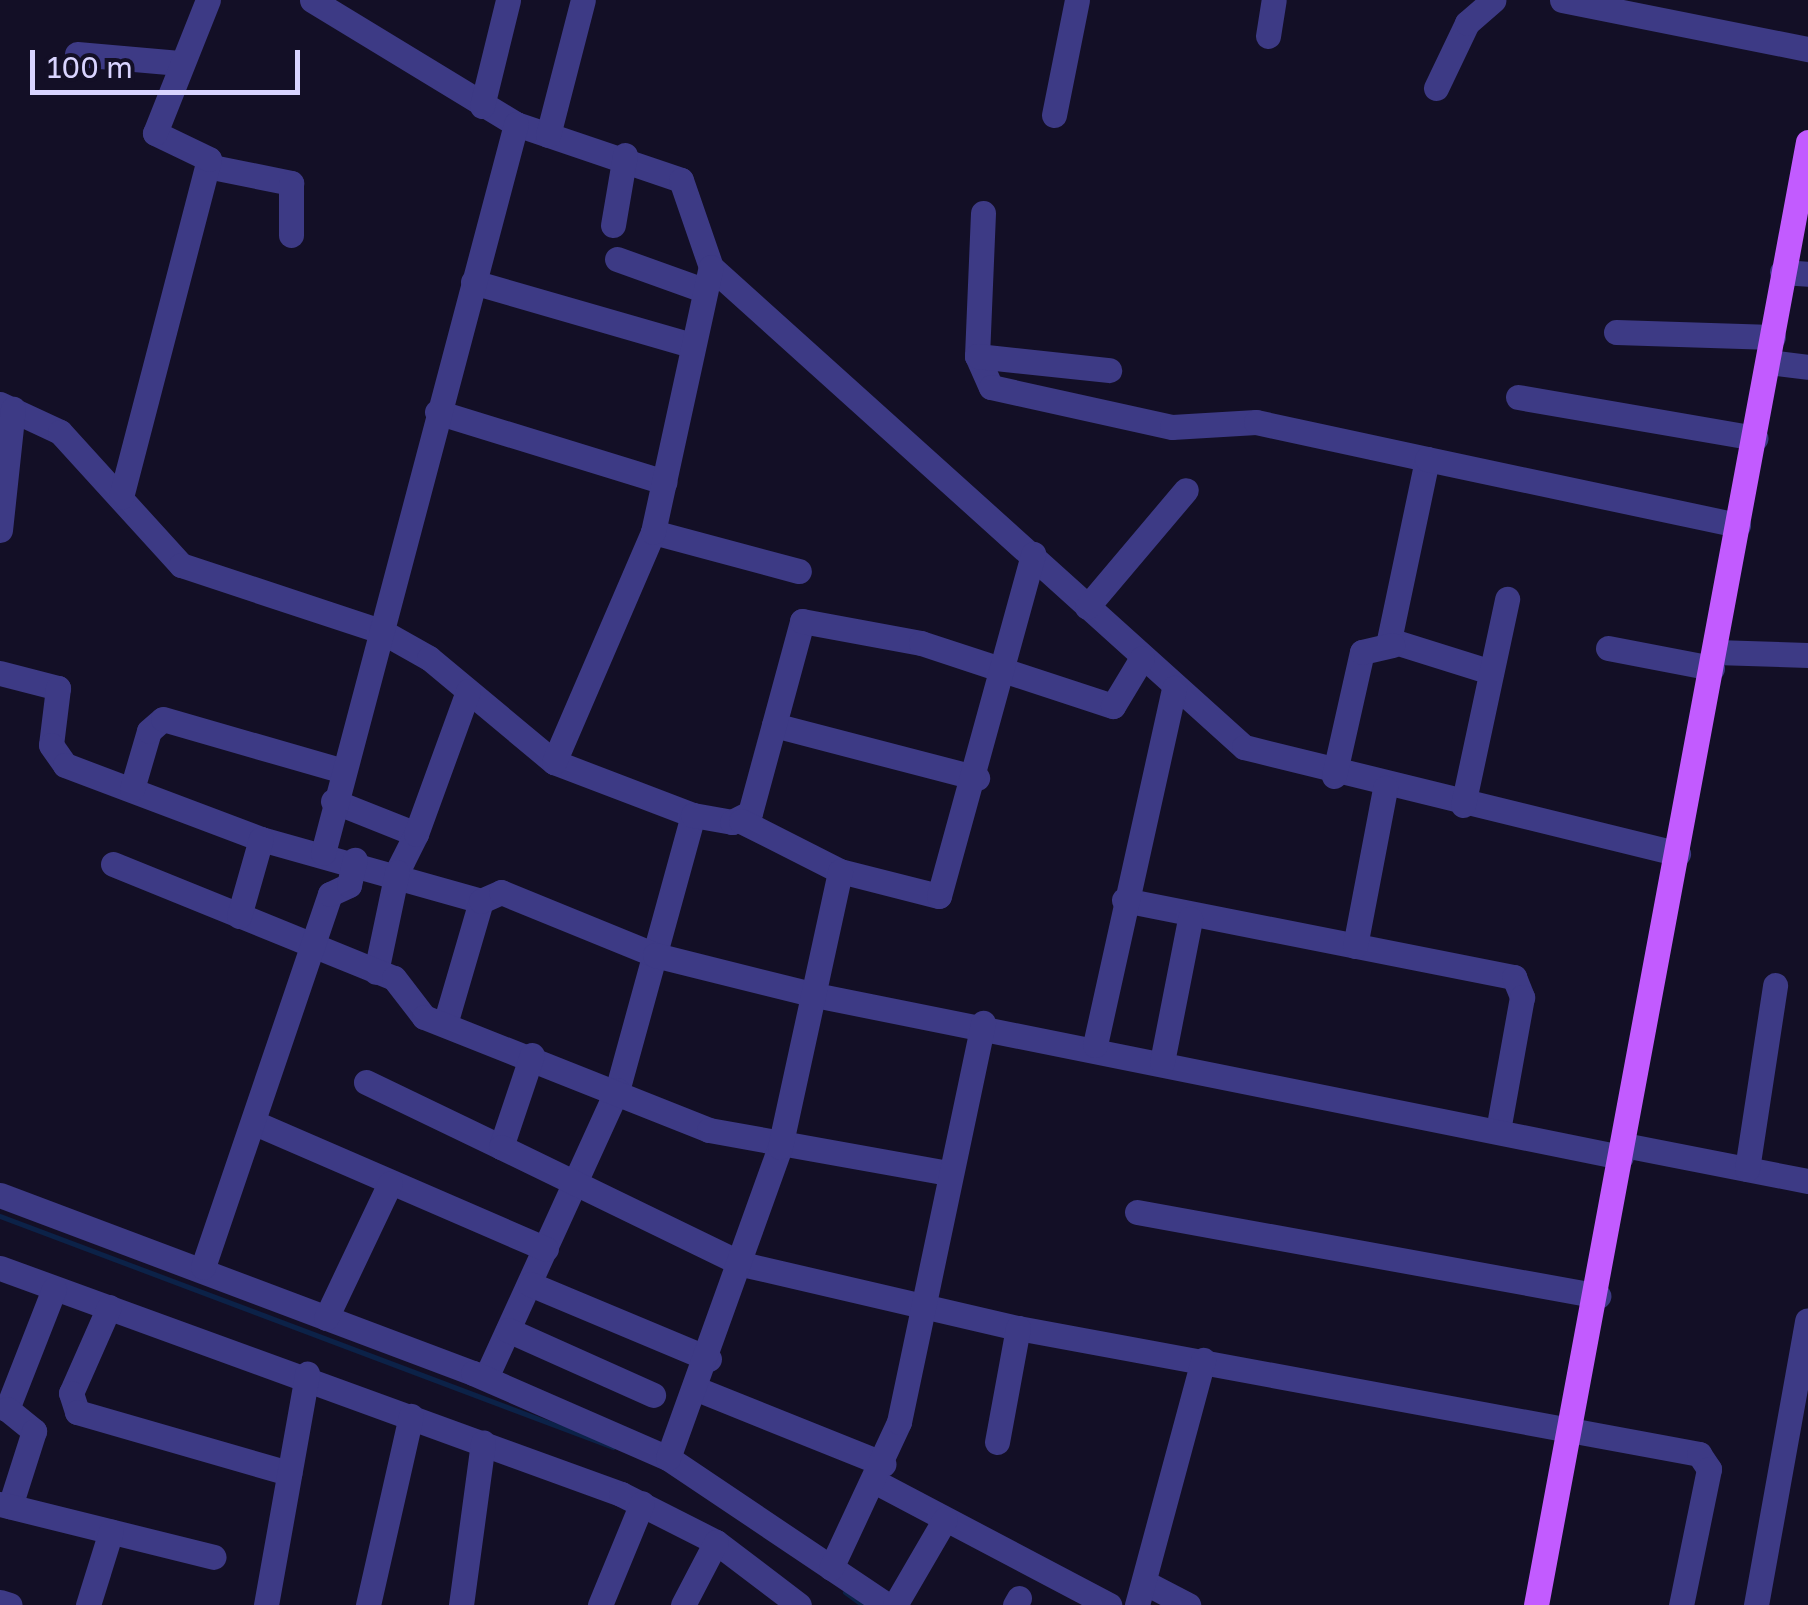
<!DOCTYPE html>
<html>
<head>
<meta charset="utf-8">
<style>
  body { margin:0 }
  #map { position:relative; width:1808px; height:1605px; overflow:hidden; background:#130f26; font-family:"Golos Text",sans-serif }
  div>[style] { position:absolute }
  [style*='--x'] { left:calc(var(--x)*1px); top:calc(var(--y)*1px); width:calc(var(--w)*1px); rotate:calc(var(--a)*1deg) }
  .stream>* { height:5px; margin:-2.5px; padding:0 2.5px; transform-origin:2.5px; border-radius:2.5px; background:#0c2248 }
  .minor>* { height:25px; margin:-12.5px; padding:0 12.5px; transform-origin:12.5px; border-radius:12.5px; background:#3d3a85 }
  .major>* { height:25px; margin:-12.5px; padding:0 12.5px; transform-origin:12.5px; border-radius:12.5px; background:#c25bff }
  span { translate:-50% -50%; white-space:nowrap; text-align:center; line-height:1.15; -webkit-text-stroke:9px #130f26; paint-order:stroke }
  .scale { position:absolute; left:30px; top:50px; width:270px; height:45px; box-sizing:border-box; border:5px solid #d9d4ff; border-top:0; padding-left:12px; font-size:30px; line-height:35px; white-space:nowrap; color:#d9d4ff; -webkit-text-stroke:8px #130f26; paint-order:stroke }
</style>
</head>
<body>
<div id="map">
  <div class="stream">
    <div style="--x:0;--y:1216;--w:655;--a:20.65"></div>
    <div style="--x:845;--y:1592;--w:22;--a:36"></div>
  </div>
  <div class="minor">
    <div style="--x:312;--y:0;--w:239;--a:31.3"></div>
    <div style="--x:516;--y:124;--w:174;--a:18.7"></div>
    <div style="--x:681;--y:180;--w:92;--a:71"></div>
    <div style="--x:711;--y:267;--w:717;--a:42.01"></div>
    <div style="--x:1244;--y:747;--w:447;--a:13.8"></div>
    <div style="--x:1562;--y:0;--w:251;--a:11.3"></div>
    <div style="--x:1268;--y:36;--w:36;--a:-81"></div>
    <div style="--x:77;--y:54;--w:103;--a:5"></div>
    <div style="--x:1436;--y:88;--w:72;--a:-64.5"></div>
    <div style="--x:1467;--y:23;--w:35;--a:-41"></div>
    <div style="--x:482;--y:106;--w:109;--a:-76.2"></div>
    <div style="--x:1054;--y:115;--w:117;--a:-78.7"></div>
    <div style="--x:548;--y:135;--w:139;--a:-75.5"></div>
    <div style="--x:207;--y:166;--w:86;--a:11.4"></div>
    <div style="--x:291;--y:183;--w:52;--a:90"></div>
    <div style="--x:983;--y:213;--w:143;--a:92.4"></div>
    <div style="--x:977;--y:356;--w:34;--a:66"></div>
    <div style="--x:991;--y:387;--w:185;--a:12.5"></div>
    <div style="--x:1172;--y:427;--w:84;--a:-3.4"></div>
    <div style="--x:1256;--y:422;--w:175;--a:12.2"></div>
    <div style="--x:613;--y:225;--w:71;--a:-80.3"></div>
    <div style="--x:617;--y:259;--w:91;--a:19.8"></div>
    <div style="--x:1782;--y:272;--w:26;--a:4"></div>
    <div style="--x:473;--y:282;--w:224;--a:16.1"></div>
    <div style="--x:1616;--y:332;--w:157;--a:1.8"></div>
    <div style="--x:977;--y:356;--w:133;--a:6.1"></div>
    <div style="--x:1769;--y:362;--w:39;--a:7"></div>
    <div style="--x:1518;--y:397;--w:241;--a:9.8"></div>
    <div style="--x:0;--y:404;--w:66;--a:25"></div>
    <div style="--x:60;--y:432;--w:180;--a:47.7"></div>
    <div style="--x:181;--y:565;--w:211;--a:18.3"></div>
    <div style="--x:381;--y:631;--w:55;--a:29.4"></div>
    <div style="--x:429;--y:658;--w:163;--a:39.8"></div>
    <div style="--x:554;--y:762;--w:149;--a:20.9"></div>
    <div style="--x:693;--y:815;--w:285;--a:105.4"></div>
    <div style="--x:617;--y:1090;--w:316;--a:114.5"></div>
    <div style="--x:437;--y:412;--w:238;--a:17.1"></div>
    <div style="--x:121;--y:497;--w:349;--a:-75.4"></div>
    <div style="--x:209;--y:159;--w:60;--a:-154.3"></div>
    <div style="--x:155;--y:133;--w:143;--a:-68.3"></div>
    <div style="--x:0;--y:530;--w:122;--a:-83.9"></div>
    <div style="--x:653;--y:532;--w:151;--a:15"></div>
    <div style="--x:1087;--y:607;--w:153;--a:-49.8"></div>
    <div style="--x:1608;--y:648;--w:106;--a:10.9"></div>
    <div style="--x:1715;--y:652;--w:93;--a:1.8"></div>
    <div style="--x:1491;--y:672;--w:107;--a:-162.6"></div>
    <div style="--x:1389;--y:640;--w:185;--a:-78.1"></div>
    <div style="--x:1427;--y:459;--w:318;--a:12"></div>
    <div style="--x:0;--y:673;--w:60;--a:14.5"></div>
    <div style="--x:58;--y:688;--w:57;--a:97"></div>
    <div style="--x:51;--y:745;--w:24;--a:55"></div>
    <div style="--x:65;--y:765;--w:210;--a:20.7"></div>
    <div style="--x:261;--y:839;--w:229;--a:15.7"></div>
    <div style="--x:481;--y:901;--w:128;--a:106.3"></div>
    <div style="--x:774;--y:725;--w:210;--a:14.6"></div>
    <div style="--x:554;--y:762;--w:250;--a:-66.7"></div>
    <div style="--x:653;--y:532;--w:271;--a:-77.7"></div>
    <div style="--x:1334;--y:776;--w:127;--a:-77.3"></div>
    <div style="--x:1362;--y:652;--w:31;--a:-13"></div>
    <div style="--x:132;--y:789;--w:60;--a:-73.7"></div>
    <div style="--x:149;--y:731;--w:18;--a:-41"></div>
    <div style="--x:163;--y:719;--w:187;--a:16.1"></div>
    <div style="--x:333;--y:801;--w:89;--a:21.7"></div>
    <div style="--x:416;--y:834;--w:42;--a:116.6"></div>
    <div style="--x:397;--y:872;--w:102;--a:101.9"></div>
    <div style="--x:1463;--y:805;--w:211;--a:-77.9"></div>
    <div style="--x:693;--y:815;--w:40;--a:10"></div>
    <div style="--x:732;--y:822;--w:20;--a:-27"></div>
    <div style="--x:750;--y:813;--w:199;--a:-74.8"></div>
    <div style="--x:802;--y:621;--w:121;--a:10.5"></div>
    <div style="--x:921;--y:643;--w:202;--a:18.2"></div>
    <div style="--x:1113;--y:706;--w:56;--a:-58.9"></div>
    <div style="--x:741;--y:821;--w:111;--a:26.8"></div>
    <div style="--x:840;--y:871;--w:102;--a:14.2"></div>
    <div style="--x:939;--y:896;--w:355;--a:-74.6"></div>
    <div style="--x:416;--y:834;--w:152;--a:-70"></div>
    <div style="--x:323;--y:853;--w:754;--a:-75.17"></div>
    <div style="--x:113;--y:864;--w:303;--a:22.1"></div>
    <div style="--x:394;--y:978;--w:49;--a:52.4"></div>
    <div style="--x:424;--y:1017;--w:307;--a:21.6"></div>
    <div style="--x:709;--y:1130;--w:243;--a:10.2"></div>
    <div style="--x:1124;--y:900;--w:398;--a:11.2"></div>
    <div style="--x:1514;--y:977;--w:22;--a:68"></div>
    <div style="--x:1522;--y:997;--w:136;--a:100.2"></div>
    <div style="--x:481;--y:901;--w:22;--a:-24"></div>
    <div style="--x:501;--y:892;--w:166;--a:22.2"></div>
    <div style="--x:655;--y:955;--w:165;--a:14"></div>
    <div style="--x:815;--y:995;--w:822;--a:11.36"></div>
    <div style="--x:239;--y:916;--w:80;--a:-74.1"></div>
    <div style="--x:1355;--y:946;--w:161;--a:-79.2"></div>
    <div style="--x:1095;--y:1045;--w:366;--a:-77.5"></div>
    <div style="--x:1162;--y:1062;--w:146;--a:-78.9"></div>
    <div style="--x:366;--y:1082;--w:150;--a:25.7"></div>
    <div style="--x:501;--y:1147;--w:97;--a:-71.4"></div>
    <div style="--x:255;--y:1123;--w:317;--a:23.4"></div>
    <div style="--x:1624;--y:1145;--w:187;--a:11.1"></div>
    <div style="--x:501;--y:1147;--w:268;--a:25.9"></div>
    <div style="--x:742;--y:1264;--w:283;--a:13.1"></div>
    <div style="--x:1018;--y:1328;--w:693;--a:10.48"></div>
    <div style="--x:1699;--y:1454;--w:18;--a:56"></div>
    <div style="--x:1709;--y:1469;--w:139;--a:101.6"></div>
    <div style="--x:1747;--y:1169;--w:186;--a:-81.3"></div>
    <div style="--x:0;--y:1195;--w:505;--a:20.62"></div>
    <div style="--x:473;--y:1373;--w:213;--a:23.6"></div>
    <div style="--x:668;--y:1458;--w:264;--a:33.9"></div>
    <div style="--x:1137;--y:1212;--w:469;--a:10.3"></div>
    <div style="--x:203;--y:1267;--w:394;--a:-71.2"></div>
    <div style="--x:330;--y:894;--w:21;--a:-25"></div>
    <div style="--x:349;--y:885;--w:26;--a:-77"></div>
    <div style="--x:0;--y:1268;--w:661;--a:20"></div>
    <div style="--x:621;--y:1494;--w:106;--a:26.8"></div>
    <div style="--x:716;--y:1542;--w:104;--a:37.2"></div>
    <div style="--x:530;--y:1284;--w:194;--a:22.7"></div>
    <div style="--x:109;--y:1307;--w:94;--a:113.8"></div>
    <div style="--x:71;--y:1393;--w:20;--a:72"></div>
    <div style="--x:77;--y:1412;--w:221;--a:16.1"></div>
    <div style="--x:326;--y:1318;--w:149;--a:-64.6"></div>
    <div style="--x:508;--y:1330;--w:159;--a:24.1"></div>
    <div style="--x:697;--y:1389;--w:201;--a:21.9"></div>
    <div style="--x:0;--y:1407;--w:7;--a:16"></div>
    <div style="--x:7;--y:1409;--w:129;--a:-68.6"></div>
    <div style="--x:7;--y:1409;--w:35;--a:39"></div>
    <div style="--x:34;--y:1431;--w:79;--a:107.7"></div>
    <div style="--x:997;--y:1442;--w:116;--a:-79.6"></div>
    <div style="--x:668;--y:1458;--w:331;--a:-70.2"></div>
    <div style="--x:780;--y:1147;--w:282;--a:-77.7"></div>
    <div style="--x:874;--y:1481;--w:266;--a:27.8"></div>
    <div style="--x:0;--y:1504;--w:220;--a:13.9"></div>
    <div style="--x:831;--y:1568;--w:161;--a:-65"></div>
    <div style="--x:899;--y:1422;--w:408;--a:-78.1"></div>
    <div style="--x:1144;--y:1582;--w:50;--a:27.6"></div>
    <div style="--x:0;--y:1602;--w:10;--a:17"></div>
    <div style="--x:88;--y:1605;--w:77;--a:-72.7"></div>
    <div style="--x:266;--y:1605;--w:235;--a:-79.9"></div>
    <div style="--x:368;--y:1605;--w:194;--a:-77.2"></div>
    <div style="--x:461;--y:1605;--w:164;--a:-82.3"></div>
    <div style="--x:600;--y:1605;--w:110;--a:-67.6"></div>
    <div style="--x:683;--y:1605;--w:71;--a:-62.4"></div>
    <div style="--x:895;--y:1605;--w:99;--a:-59.8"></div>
    <div style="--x:1015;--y:1605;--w:8;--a:-60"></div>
    <div style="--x:1137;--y:1605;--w:254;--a:-74.9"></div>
    <div style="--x:1756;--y:1605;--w:289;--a:-79.8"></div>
  </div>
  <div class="major">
    <div style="--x:1536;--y:1605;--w:1488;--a:-79.47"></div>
  </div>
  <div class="scale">100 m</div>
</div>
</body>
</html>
